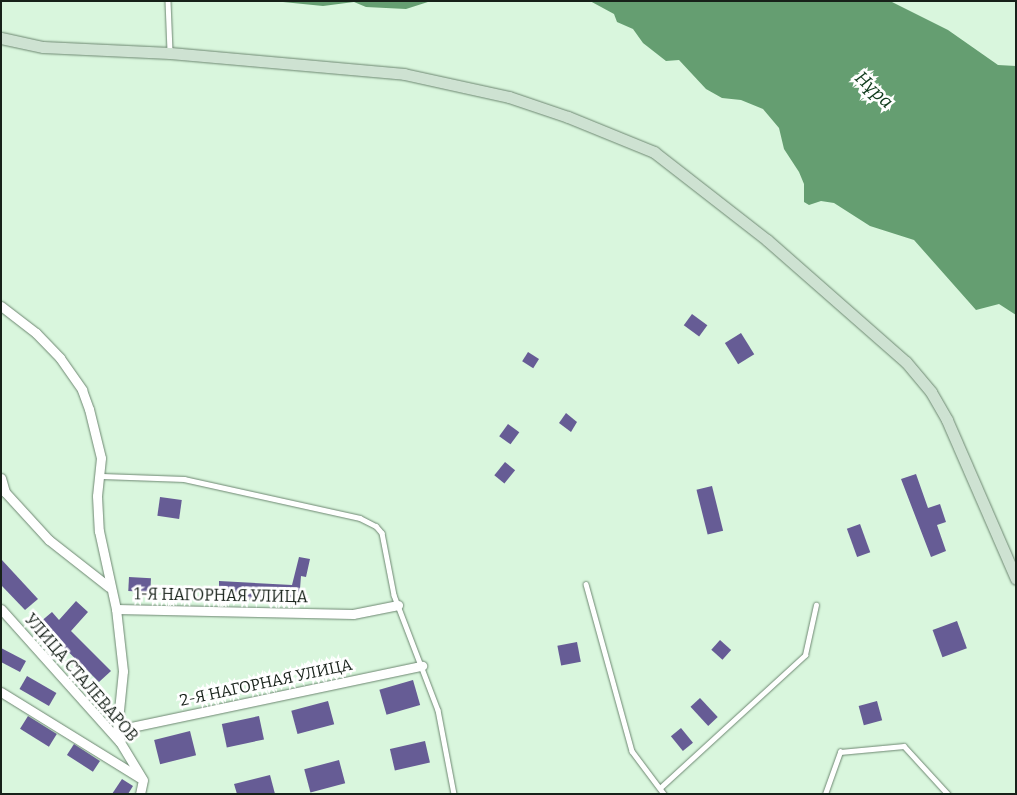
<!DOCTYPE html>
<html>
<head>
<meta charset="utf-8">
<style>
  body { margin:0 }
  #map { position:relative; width:1017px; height:795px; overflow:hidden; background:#d9f6dd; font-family:Bitter,serif }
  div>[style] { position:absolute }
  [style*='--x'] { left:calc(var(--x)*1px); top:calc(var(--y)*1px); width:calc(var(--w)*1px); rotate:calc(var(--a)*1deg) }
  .water>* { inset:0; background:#659e71 }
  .building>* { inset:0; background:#665c95; transform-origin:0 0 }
  .roads { filter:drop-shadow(0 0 1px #6d8771) drop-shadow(0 0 1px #6d8771) }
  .lane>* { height:4.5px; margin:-2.25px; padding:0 2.25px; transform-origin:2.25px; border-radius:2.25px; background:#fff }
  .street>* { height:9px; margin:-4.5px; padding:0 4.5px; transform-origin:4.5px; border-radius:4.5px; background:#fff }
  .secondary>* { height:11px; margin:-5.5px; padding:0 5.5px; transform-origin:5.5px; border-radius:5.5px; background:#cee2d2 }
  span { translate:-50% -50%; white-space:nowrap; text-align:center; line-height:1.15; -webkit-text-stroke:5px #fff; paint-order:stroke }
  .street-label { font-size:16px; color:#172119 }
  .water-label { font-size:18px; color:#0d391a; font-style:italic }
  .frame { position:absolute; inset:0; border:2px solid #172119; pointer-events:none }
</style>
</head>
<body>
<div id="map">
  <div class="water">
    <div style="clip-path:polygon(273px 1px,431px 1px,406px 9px,366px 7px,354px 2px,323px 6px)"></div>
    <div style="clip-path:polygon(590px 1px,890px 1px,948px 30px,998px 65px,1016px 66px,1016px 315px,999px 304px,976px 310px,914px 240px,870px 226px,834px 203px,821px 201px,809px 205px,804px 202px,804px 184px,799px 172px,784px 149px,779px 128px,763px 109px,741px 100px,722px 98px,706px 89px,679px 60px,666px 61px,643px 43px,633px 29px,617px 22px,614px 14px)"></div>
  </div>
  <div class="building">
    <div style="left:692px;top:314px;width:19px;height:14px;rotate:36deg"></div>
    <div style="left:741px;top:333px;width:25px;height:19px;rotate:58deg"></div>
    <div style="left:528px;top:352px;width:13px;height:11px;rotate:32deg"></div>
    <div style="clip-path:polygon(566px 413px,577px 422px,571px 432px,559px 423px)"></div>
    <div style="left:508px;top:424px;width:14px;height:15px;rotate:36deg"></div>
    <div style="left:505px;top:462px;width:13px;height:17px;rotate:39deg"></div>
    <div style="clip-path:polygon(916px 474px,928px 508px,940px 504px,946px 522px,937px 525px,946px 551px,931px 557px,901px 479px)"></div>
    <div style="left:712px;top:486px;width:46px;height:16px;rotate:76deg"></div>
    <div style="left:160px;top:497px;width:22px;height:19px;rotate:8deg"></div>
    <div style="left:860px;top:524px;width:30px;height:14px;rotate:70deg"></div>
    <div style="clip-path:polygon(299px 557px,310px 559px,306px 577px,301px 576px,299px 602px,219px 598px,219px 581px,292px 585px)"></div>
    <div style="clip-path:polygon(1px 559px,38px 599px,25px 610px,1px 585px)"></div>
    <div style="left:129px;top:577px;width:22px;height:14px;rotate:3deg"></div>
    <div style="clip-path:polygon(76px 601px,88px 612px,71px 631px,111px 671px,99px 682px,39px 623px,52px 612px,59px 620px)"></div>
    <div style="left:957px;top:621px;width:29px;height:26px;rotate:70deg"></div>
    <div style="left:720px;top:640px;width:15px;height:13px;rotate:42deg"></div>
    <div style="left:577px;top:642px;width:20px;height:20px;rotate:79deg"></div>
    <div style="clip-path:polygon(1px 648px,26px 661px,20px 672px,1px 662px)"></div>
    <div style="left:27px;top:676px;width:34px;height:15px;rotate:30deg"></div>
    <div style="left:413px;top:680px;width:26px;height:35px;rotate:74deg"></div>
    <div style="left:700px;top:698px;width:26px;height:13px;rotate:47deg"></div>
    <div style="left:328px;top:701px;width:24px;height:38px;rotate:75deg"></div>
    <div style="left:877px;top:701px;width:20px;height:19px;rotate:75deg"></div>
    <div style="left:28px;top:716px;width:34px;height:15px;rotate:32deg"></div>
    <div style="left:259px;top:716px;width:24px;height:38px;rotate:78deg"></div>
    <div style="left:681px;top:728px;width:19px;height:13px;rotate:51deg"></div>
    <div style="left:190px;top:731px;width:25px;height:37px;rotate:76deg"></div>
    <div style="left:425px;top:741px;width:22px;height:36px;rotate:77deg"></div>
    <div style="left:74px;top:744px;width:31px;height:13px;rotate:33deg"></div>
    <div style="left:339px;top:760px;width:24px;height:36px;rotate:75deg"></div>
    <div style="clip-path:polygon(270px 775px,275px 794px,237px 794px,234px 784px)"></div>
    <div style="clip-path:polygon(122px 779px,133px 786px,128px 794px,112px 794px)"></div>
  </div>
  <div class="roads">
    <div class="lane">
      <div style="--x:168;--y:1;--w:50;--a:87.7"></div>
      <div style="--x:102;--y:476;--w:82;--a:2.1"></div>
      <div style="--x:184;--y:479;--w:180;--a:12.5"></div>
      <div style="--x:360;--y:518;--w:18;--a:27"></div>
      <div style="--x:376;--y:526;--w:9;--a:49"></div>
      <div style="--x:382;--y:533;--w:63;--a:79"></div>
      <div style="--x:394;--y:595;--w:123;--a:69.1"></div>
      <div style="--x:438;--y:710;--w:86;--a:79.2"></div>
      <div style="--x:586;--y:584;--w:173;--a:74.6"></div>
      <div style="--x:632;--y:751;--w:54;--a:53.3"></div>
      <div style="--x:660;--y:788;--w:197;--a:-42.5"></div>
      <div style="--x:805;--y:655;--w:51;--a:-77.6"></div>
      <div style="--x:825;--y:794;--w:45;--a:-70.3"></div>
      <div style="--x:840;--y:752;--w:64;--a:-5.4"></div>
      <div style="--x:904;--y:746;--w:65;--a:47.5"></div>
    </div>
    <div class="street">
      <div style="--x:1;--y:306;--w:44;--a:37.6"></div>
      <div style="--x:36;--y:333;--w:35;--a:46"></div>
      <div style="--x:60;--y:358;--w:39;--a:55"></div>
      <div style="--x:82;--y:390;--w:20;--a:70"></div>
      <div style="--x:89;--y:409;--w:50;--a:76.2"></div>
      <div style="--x:101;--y:458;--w:38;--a:96"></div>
      <div style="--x:97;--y:496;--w:35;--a:87"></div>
      <div style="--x:99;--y:531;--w:80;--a:77.7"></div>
      <div style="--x:1;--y:478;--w:15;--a:74"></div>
      <div style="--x:5;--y:492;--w:65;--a:47.5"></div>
      <div style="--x:49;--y:540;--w:76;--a:38.1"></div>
      <div style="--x:1;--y:609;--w:178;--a:48.2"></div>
      <div style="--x:120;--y:742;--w:44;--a:58.8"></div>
      <div style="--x:1;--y:692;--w:163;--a:31.7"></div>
      <div style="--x:117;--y:730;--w:312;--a:-11.9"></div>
      <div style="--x:120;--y:742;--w:12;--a:-104"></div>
      <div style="--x:117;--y:730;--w:59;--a:-84.2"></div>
      <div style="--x:123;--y:671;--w:62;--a:-96.4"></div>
      <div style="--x:116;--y:609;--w:237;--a:1.2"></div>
      <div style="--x:353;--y:614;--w:46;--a:-11.3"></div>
      <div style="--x:140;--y:794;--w:14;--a:-78"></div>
    </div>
    <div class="secondary">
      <div style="--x:1;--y:38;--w:43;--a:12.1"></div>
      <div style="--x:43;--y:47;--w:127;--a:2.7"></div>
      <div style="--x:170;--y:53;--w:235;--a:5.1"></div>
      <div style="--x:404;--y:74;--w:107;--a:12.4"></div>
      <div style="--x:509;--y:97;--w:62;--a:18.7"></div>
      <div style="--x:568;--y:117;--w:93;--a:22.1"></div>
      <div style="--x:654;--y:152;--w:143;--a:37.9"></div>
      <div style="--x:767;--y:240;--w:185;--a:41.3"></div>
      <div style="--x:906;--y:362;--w:39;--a:50"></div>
      <div style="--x:931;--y:392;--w:32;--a:60"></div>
      <div style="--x:947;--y:420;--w:173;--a:66.5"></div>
    </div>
  </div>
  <div class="street-label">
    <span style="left:221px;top:596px;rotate:1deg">1-Я НАГОРНАЯ УЛИЦА</span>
    <span style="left:81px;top:678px;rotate:49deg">УЛИЦА СТАЛЕВАРОВ</span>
    <span style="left:266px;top:683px;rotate:-12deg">2-Я НАГОРНАЯ УЛИЦА</span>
  </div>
  <div class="water-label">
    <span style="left:874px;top:90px;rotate:43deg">Нұра</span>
  </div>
  <div class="frame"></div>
</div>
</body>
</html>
